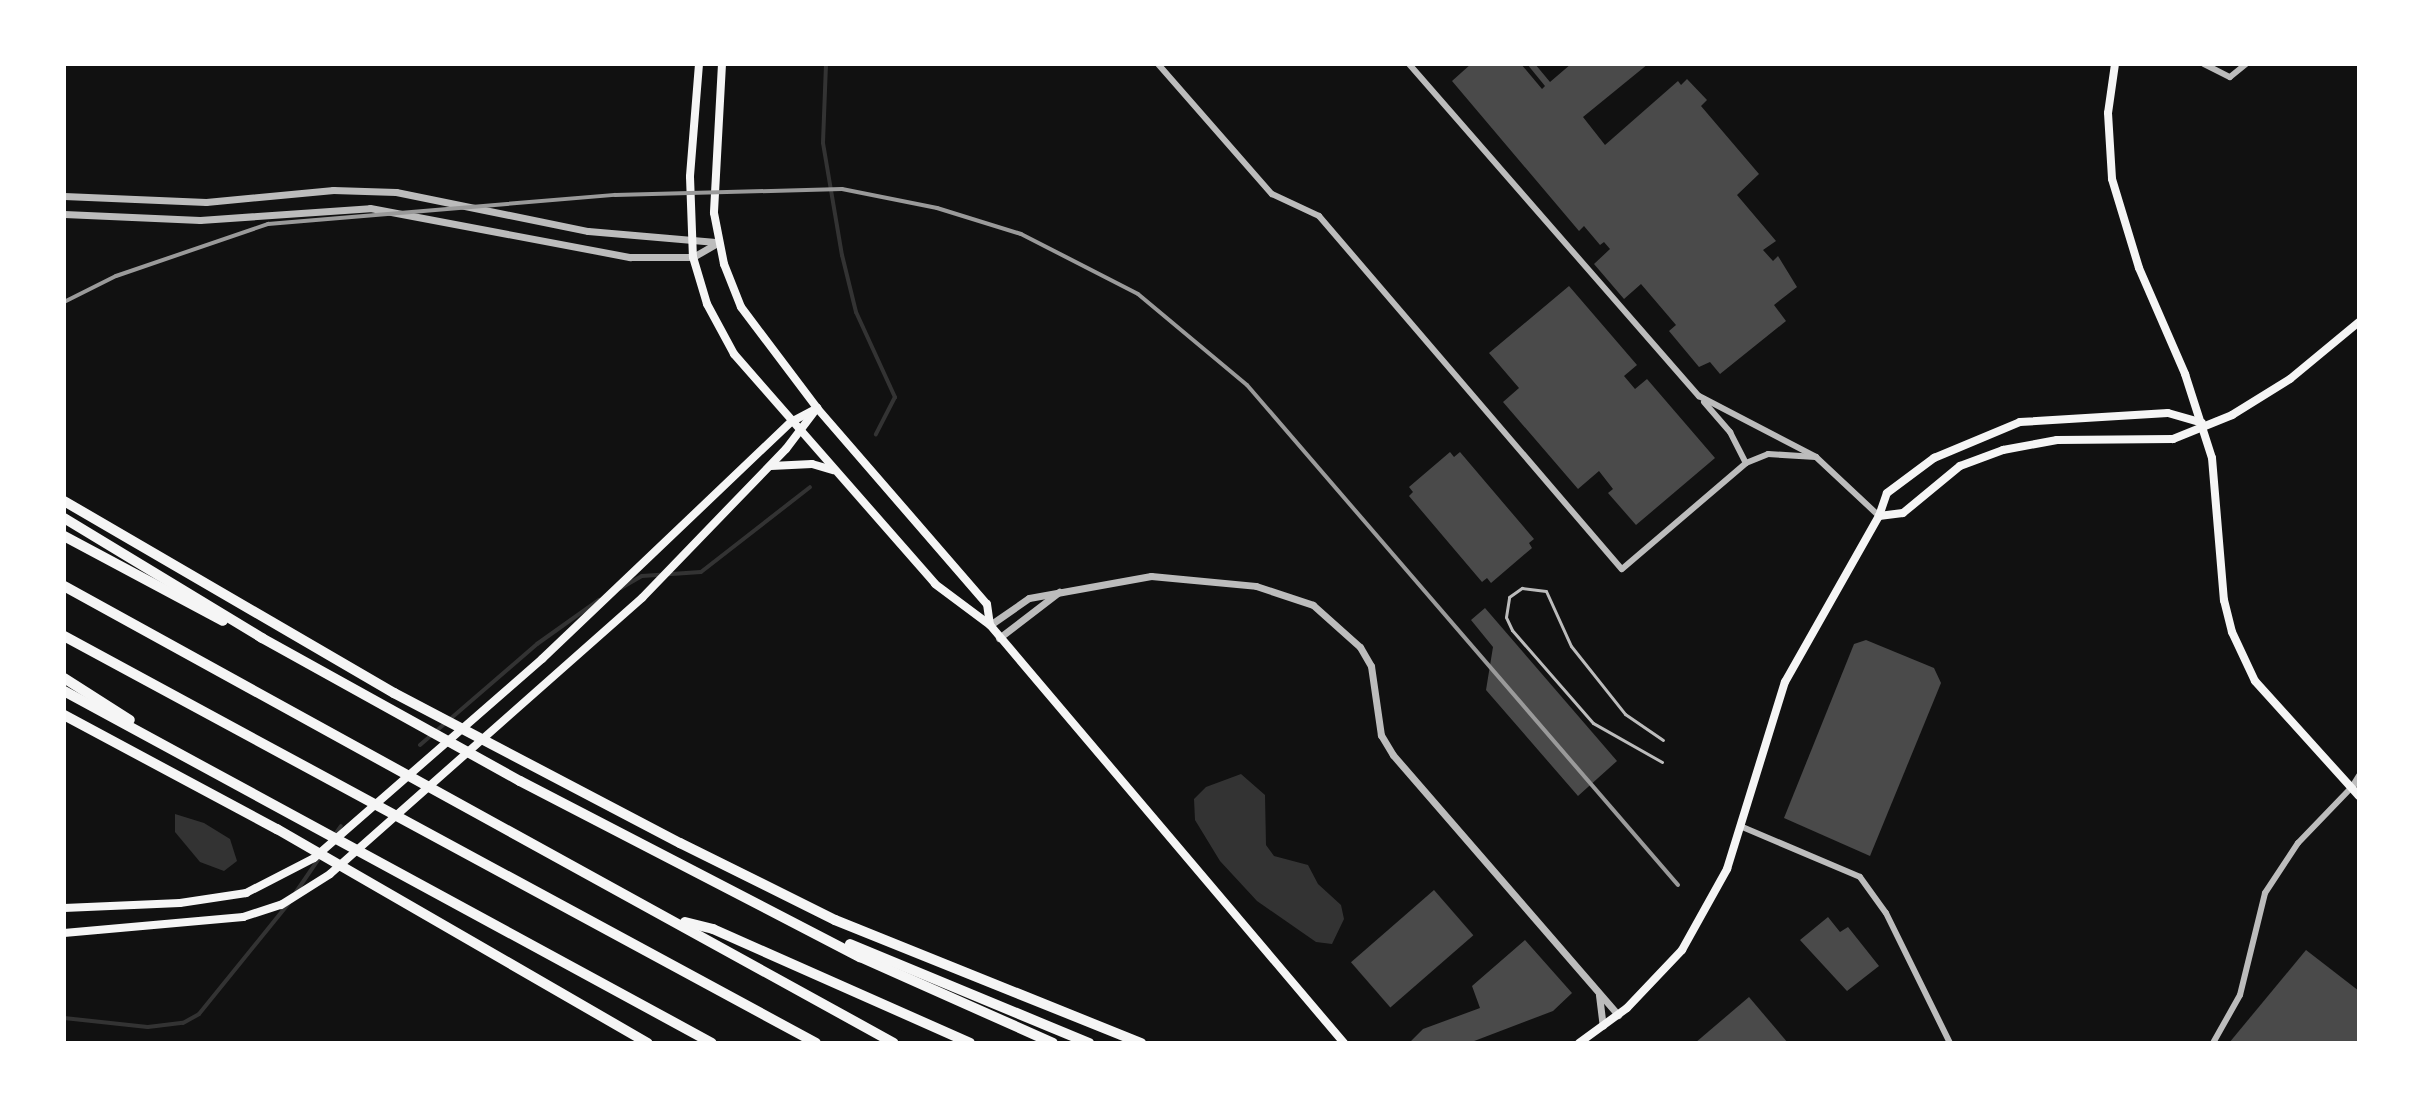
<!DOCTYPE html>
<html>
<head>
<meta charset="utf-8">
<style>
  body { margin:0 }
  #map { position:relative; width:2423px; height:1107px; overflow:hidden; background:#111; font-family:Barlow,sans-serif }
  div>[style] { position:absolute }
  [style*='--x'] { left:calc(var(--x)*1px); top:calc(var(--y)*1px); width:calc(var(--w)*1px); rotate:calc(var(--a)*1deg) }
  .water>* { inset:0; background:#333 }
  .stream>* { height:4px; margin:-2px; padding:0 2px; transform-origin:2px; border-radius:2px; background:#333 }
  .building>* { inset:0; background:#4a4a4a; transform-origin:0 0 }
  .service>* { height:3px; margin:-1.5px; padding:0 1.5px; transform-origin:1.5px; border-radius:1.5px; background:#bcbcbc }
  .minor>* { height:6px; margin:-3px; padding:0 3px; transform-origin:3px; border-radius:3px; background:#bcbcbc }
  .tertiary>* { height:7px; margin:-3.5px; padding:0 3.5px; transform-origin:3.5px; border-radius:3.5px; background:#bcbcbc }
  .secondary>* { height:8px; margin:-4px; padding:0 4px; transform-origin:4px; border-radius:4px; background:#f5f5f5 }
  .motorway>* { height:10px; margin:-5px; padding:0 5px; transform-origin:5px; border-radius:5px; background:#f5f5f5 }
  .rail>* { height:4px; margin:-2px; padding:0 2px; transform-origin:2px; border-radius:2px; background:#9a9a9a }
  span { translate:-50% -50%; white-space:nowrap; text-align:center; line-height:1.15; -webkit-text-stroke:7px #fff; paint-order:stroke }
  .frame { position:absolute; inset:0; border:66px solid #fff; pointer-events:none }
</style>
</head>
<body>
<div id="map">
  <div class="water">
    <div style="clip-path:polygon(1241px 774px,1265px 795px,1266px 845px,1274px 856px,1308px 865px,1318px 884px,1341px 905px,1344px 919px,1332px 944px,1316px 942px,1257px 901px,1220px 861px,1195px 820px,1194px 799px,1206px 787px)"></div>
    <div style="clip-path:polygon(175px 814px,204px 823px,230px 839px,237px 861px,224px 871px,200px 862px,175px 832px)"></div>
  </div>
  <div class="stream">
    <div style="--x:826;--y:64;--w:79;--a:92.2"></div>
    <div style="--x:823;--y:143;--w:114;--a:80.4"></div>
    <div style="--x:842;--y:255;--w:59;--a:76.2"></div>
    <div style="--x:856;--y:312;--w:94;--a:65.4"></div>
    <div style="--x:895;--y:397;--w:42;--a:117.2"></div>
    <div style="--x:621;--y:588;--w:24;--a:-30"></div>
    <div style="--x:642;--y:576;--w:59;--a:-3.9"></div>
    <div style="--x:701;--y:572;--w:138;--a:-37.9"></div>
    <div style="--x:420;--y:745;--w:155;--a:-40.8"></div>
    <div style="--x:537;--y:644;--w:76;--a:-35.4"></div>
    <div style="--x:334;--y:836;--w:12;--a:-55"></div>
    <div style="--x:296;--y:892;--w:42;--a:-55.6"></div>
    <div style="--x:64;--y:1018;--w:84;--a:6.1"></div>
    <div style="--x:148;--y:1027;--w:35;--a:-7"></div>
    <div style="--x:183;--y:1023;--w:18;--a:-29"></div>
    <div style="--x:199;--y:1014;--w:143;--a:-51"></div>
  </div>
  <div class="building">
    <div style="clip-path:polygon(1471px 64px,1521px 64px,1542px 89px,1545px 86px,1527px 64px,1535px 64px,1550px 82px,1571px 64px,1648px 64px,1583px 117px,1605px 145px,1678px 81px,1681px 85px,1687px 79px,1707px 100px,1701px 106px,1759px 174px,1737px 195px,1776px 241px,1763px 250px,1773px 261px,1778px 256px,1797px 287px,1774px 305px,1786px 321px,1720px 374px,1710px 362px,1699px 367px,1669px 331px,1676px 325px,1641px 284px,1624px 299px,1594px 264px,1610px 249px,1604px 242px,1600px 245px,1584px 226px,1579px 231px,1452px 81px)"></div>
    <div style="clip-path:polygon(1569px 286px,1637px 365px,1624px 376px,1635px 389px,1647px 379px,1715px 458px,1636px 525px,1608px 493px,1613px 489px,1599px 471px,1578px 489px,1503px 402px,1519px 388px,1489px 353px)"></div>
    <div style="clip-path:polygon(1450px 452px,1454px 457px,1460px 452px,1534px 539px,1529px 543px,1532px 548px,1491px 583px,1487px 578px,1482px 582px,1409px 496px,1413px 492px,1409px 487px)"></div>
    <div style="clip-path:polygon(1485px 608px,1617px 761px,1578px 796px,1486px 690px,1493px 647px,1471px 620px)"></div>
    <div style="clip-path:polygon(1866px 640px,1934px 668px,1941px 683px,1870px 856px,1784px 818px,1854px 644px)"></div>
    <div style="left:1434px;top:890px;width:60px;height:110px;rotate:49deg"></div>
    <div style="clip-path:polygon(1828px 917px,1840px 932px,1848px 927px,1879px 966px,1847px 991px,1800px 940px)"></div>
    <div style="clip-path:polygon(1525px 940px,1572px 993px,1553px 1011px,1469px 1043px,1409px 1043px,1423px 1029px,1480px 1008px,1472px 986px)"></div>
    <div style="clip-path:polygon(2306px 950px,2359px 991px,2359px 1043px,2229px 1043px)"></div>
    <div style="clip-path:polygon(1749px 997px,1788px 1043px,1695px 1043px)"></div>
  </div>
  <div class="service">
    <div style="--x:1662;--y:762;--w:79;--a:-150.5"></div>
    <div style="--x:1593;--y:723;--w:123;--a:-131.1"></div>
    <div style="--x:1512;--y:630;--w:14;--a:-115"></div>
    <div style="--x:1506;--y:617;--w:20;--a:-81"></div>
    <div style="--x:1509;--y:597;--w:16;--a:-35"></div>
    <div style="--x:1522;--y:588;--w:24;--a:7"></div>
    <div style="--x:1546;--y:591;--w:60;--a:65.6"></div>
    <div style="--x:1571;--y:646;--w:87;--a:51.5"></div>
    <div style="--x:1625;--y:714;--w:46;--a:34.4"></div>
  </div>
  <div class="minor">
    <div style="--x:1158;--y:64;--w:173;--a:48.8"></div>
    <div style="--x:1272;--y:194;--w:52;--a:25.1"></div>
    <div style="--x:1319;--y:216;--w:465;--a:49.4"></div>
    <div style="--x:1622;--y:569;--w:163;--a:-40.5"></div>
    <div style="--x:1746;--y:463;--w:24;--a:-22"></div>
    <div style="--x:1768;--y:454;--w:48;--a:3.6"></div>
    <div style="--x:1409;--y:64;--w:441;--a:48.9"></div>
    <div style="--x:1699;--y:396;--w:132;--a:27.5"></div>
    <div style="--x:1816;--y:457;--w:86;--a:43.1"></div>
    <div style="--x:2204;--y:64;--w:29;--a:27"></div>
    <div style="--x:2230;--y:77;--w:21;--a:-39"></div>
    <div style="--x:1704;--y:402;--w:40;--a:49"></div>
    <div style="--x:1730;--y:432;--w:35;--a:63"></div>
    <div style="--x:1740;--y:826;--w:130;--a:23"></div>
    <div style="--x:1860;--y:877;--w:44;--a:54.2"></div>
    <div style="--x:1886;--y:913;--w:145;--a:63.8"></div>
    <div style="--x:2213;--y:1043;--w:55;--a:-60.6"></div>
    <div style="--x:2240;--y:995;--w:105;--a:-76.2"></div>
    <div style="--x:2265;--y:893;--w:60;--a:-56.6"></div>
    <div style="--x:2298;--y:843;--w:76;--a:-46.1"></div>
  </div>
  <div class="tertiary">
    <div style="--x:64;--y:196;--w:142;--a:2.4"></div>
    <div style="--x:206;--y:202;--w:128;--a:-5.4"></div>
    <div style="--x:333;--y:190;--w:63;--a:1.8"></div>
    <div style="--x:396;--y:192;--w:196;--a:11.5"></div>
    <div style="--x:588;--y:231;--w:128;--a:4.9"></div>
    <div style="--x:64;--y:214;--w:136;--a:2.5"></div>
    <div style="--x:200;--y:220;--w:170;--a:-4"></div>
    <div style="--x:370;--y:208;--w:265;--a:10.7"></div>
    <div style="--x:630;--y:257;--w:63;--a:0"></div>
    <div style="--x:693;--y:257;--w:30;--a:-30"></div>
    <div style="--x:990;--y:625;--w:47;--a:-34.7"></div>
    <div style="--x:1029;--y:598;--w:124;--a:-10.2"></div>
    <div style="--x:1151;--y:576;--w:105;--a:5.4"></div>
    <div style="--x:1256;--y:586;--w:60;--a:18.4"></div>
    <div style="--x:1313;--y:605;--w:63;--a:41.8"></div>
    <div style="--x:1360;--y:647;--w:22;--a:60"></div>
    <div style="--x:1371;--y:666;--w:70;--a:81.8"></div>
    <div style="--x:1381;--y:735;--w:23;--a:59"></div>
    <div style="--x:1393;--y:755;--w:344;--a:49.1"></div>
    <div style="--x:999;--y:638;--w:76;--a:-37.5"></div>
    <div style="--x:2351;--y:788;--w:15;--a:-58"></div>
    <div style="--x:1599;--y:995;--w:31;--a:83"></div>
  </div>
  <div class="secondary">
    <div style="--x:699;--y:64;--w:113;--a:94.6"></div>
    <div style="--x:690;--y:177;--w:80;--a:87.9"></div>
    <div style="--x:693;--y:257;--w:49;--a:73.4"></div>
    <div style="--x:707;--y:304;--w:57;--a:61.6"></div>
    <div style="--x:734;--y:354;--w:305;--a:48.8"></div>
    <div style="--x:935;--y:584;--w:69;--a:36.7"></div>
    <div style="--x:990;--y:625;--w:548;--a:49.74"></div>
    <div style="--x:722;--y:64;--w:149;--a:93.1"></div>
    <div style="--x:714;--y:213;--w:52;--a:78.9"></div>
    <div style="--x:724;--y:264;--w:46;--a:68.4"></div>
    <div style="--x:741;--y:307;--w:126;--a:53"></div>
    <div style="--x:817;--y:408;--w:259;--a:49.1"></div>
    <div style="--x:987;--y:604;--w:21;--a:82"></div>
    <div style="--x:2115;--y:64;--w:49;--a:98.1"></div>
    <div style="--x:2108;--y:113;--w:66;--a:86.5"></div>
    <div style="--x:2112;--y:179;--w:93;--a:73.1"></div>
    <div style="--x:2139;--y:268;--w:116;--a:66.5"></div>
    <div style="--x:2185;--y:374;--w:88;--a:72.2"></div>
    <div style="--x:2212;--y:458;--w:143;--a:85.2"></div>
    <div style="--x:2224;--y:600;--w:33;--a:76"></div>
    <div style="--x:2232;--y:632;--w:54;--a:64.9"></div>
    <div style="--x:2255;--y:681;--w:155;--a:47.9"></div>
    <div style="--x:771;--y:466;--w:41;--a:-2.8"></div>
    <div style="--x:812;--y:464;--w:22;--a:16"></div>
    <div style="--x:1879;--y:516;--w:24;--a:-7"></div>
    <div style="--x:1903;--y:513;--w:74;--a:-39.5"></div>
    <div style="--x:1960;--y:466;--w:46;--a:-20.4"></div>
    <div style="--x:2003;--y:450;--w:55;--a:-10.5"></div>
    <div style="--x:2057;--y:440;--w:116;--a:-0.5"></div>
    <div style="--x:2173;--y:439;--w:64;--a:-22.1"></div>
    <div style="--x:2232;--y:415;--w:68;--a:-31.8"></div>
    <div style="--x:2290;--y:379;--w:89;--a:-39.6"></div>
    <div style="--x:64;--y:908;--w:116;--a:-2.5"></div>
    <div style="--x:180;--y:903;--w:67;--a:-8.6"></div>
    <div style="--x:246;--y:893;--w:76;--a:-27.2"></div>
    <div style="--x:314;--y:858;--w:303;--a:-41.1"></div>
    <div style="--x:542;--y:659;--w:344;--a:-43.6"></div>
    <div style="--x:791;--y:422;--w:30;--a:-28"></div>
    <div style="--x:64;--y:933;--w:180;--a:-5.1"></div>
    <div style="--x:243;--y:917;--w:40;--a:-18"></div>
    <div style="--x:281;--y:905;--w:58;--a:-32.3"></div>
    <div style="--x:330;--y:874;--w:417;--a:-41.5"></div>
    <div style="--x:642;--y:598;--w:207;--a:-46"></div>
    <div style="--x:786;--y:449;--w:51;--a:-52.9"></div>
    <div style="--x:1579;--y:1043;--w:59;--a:-36.1"></div>
    <div style="--x:1627;--y:1008;--w:80;--a:-46.5"></div>
    <div style="--x:1682;--y:950;--w:93;--a:-60.9"></div>
    <div style="--x:1727;--y:869;--w:196;--a:-72.8"></div>
    <div style="--x:1785;--y:682;--w:191;--a:-60.5"></div>
    <div style="--x:1879;--y:516;--w:24;--a:-71"></div>
    <div style="--x:1887;--y:493;--w:59;--a:-36.7"></div>
    <div style="--x:1934;--y:458;--w:93;--a:-22.7"></div>
    <div style="--x:2020;--y:422;--w:148;--a:-3.5"></div>
    <div style="--x:2168;--y:413;--w:35;--a:16"></div>
  </div>
  <div class="motorway">
    <div style="--x:64;--y:501;--w:382;--a:30.2"></div>
    <div style="--x:394;--y:693;--w:323;--a:27.7"></div>
    <div style="--x:680;--y:843;--w:173;--a:26.4"></div>
    <div style="--x:835;--y:920;--w:330;--a:21.9"></div>
    <div style="--x:64;--y:518;--w:232;--a:31.2"></div>
    <div style="--x:262;--y:638;--w:295;--a:29"></div>
    <div style="--x:520;--y:781;--w:383;--a:27.4"></div>
    <div style="--x:860;--y:957;--w:211;--a:24"></div>
    <div style="--x:64;--y:536;--w:180;--a:28.1"></div>
    <div style="--x:64;--y:586;--w:947;--a:28.84"></div>
    <div style="--x:64;--y:636;--w:855;--a:28.42"></div>
    <div style="--x:64;--y:678;--w:78;--a:32.5"></div>
    <div style="--x:64;--y:691;--w:737;--a:28.51"></div>
    <div style="--x:64;--y:715;--w:242;--a:28.2"></div>
    <div style="--x:277;--y:829;--w:428;--a:30"></div>
    <div style="--x:685;--y:922;--w:29;--a:14"></div>
    <div style="--x:713;--y:929;--w:281;--a:23.9"></div>
    <div style="--x:850;--y:944;--w:259;--a:22.5"></div>
  </div>
  <div class="rail">
    <div style="--x:64;--y:302;--w:58;--a:-26.6"></div>
    <div style="--x:116;--y:276;--w:161;--a:-18.9"></div>
    <div style="--x:268;--y:224;--w:348;--a:-4.8"></div>
    <div style="--x:615;--y:195;--w:227;--a:-1.5"></div>
    <div style="--x:842;--y:189;--w:97;--a:11.3"></div>
    <div style="--x:937;--y:208;--w:88;--a:17.2"></div>
    <div style="--x:1021;--y:234;--w:131;--a:27.1"></div>
    <div style="--x:1138;--y:294;--w:142;--a:39.9"></div>
    <div style="--x:1247;--y:385;--w:660;--a:49.24"></div>
  </div>
  <div class="frame"></div>
</div>
</body>
</html>
